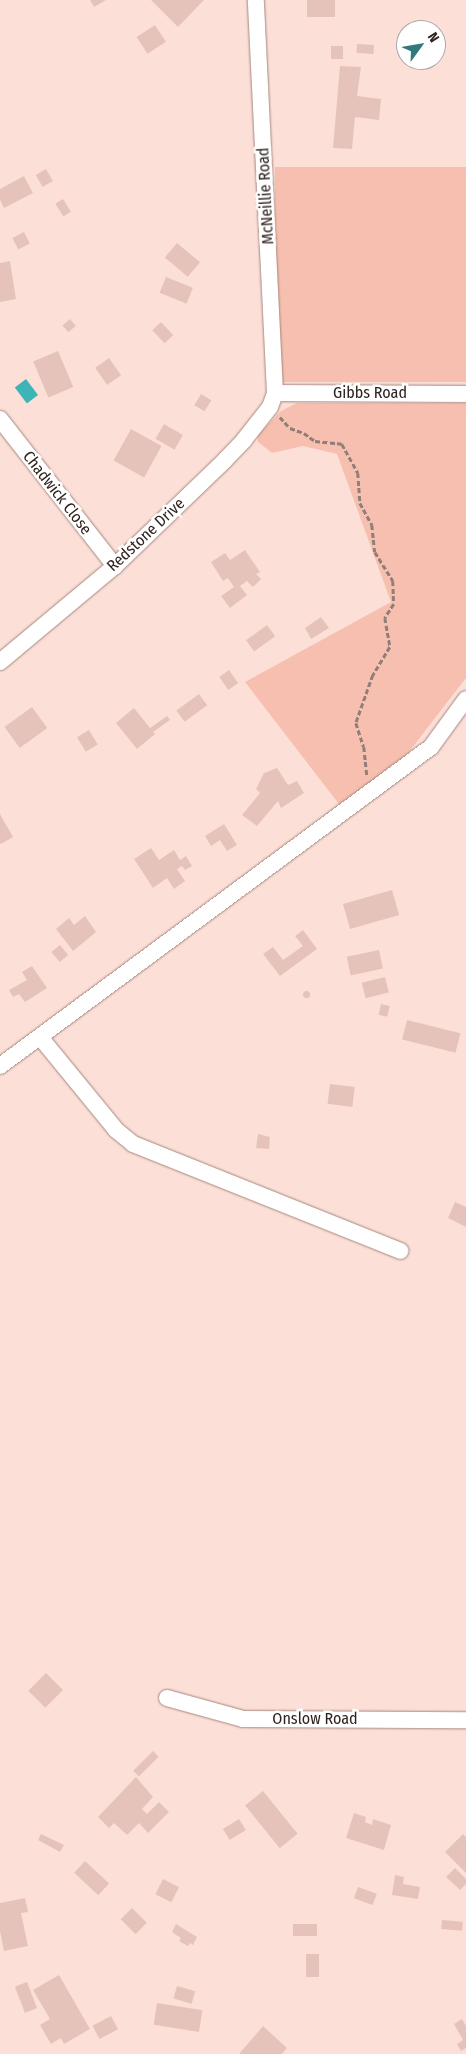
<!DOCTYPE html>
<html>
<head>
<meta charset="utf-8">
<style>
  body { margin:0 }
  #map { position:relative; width:466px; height:2054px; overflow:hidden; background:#fce0d8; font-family:"Fira Sans Condensed",sans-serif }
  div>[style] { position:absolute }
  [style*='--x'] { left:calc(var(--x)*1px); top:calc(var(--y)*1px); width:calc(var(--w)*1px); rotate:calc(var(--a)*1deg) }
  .green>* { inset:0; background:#f7bfaf; transform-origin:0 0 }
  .water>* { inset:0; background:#3db4b6; transform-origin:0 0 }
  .building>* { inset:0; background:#e5c3ba; transform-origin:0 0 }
  .round { border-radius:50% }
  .path>* { height:2.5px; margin-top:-1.25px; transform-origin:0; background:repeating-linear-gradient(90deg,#927e79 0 5px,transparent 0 7.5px) }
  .roads { filter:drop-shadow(0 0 1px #a6877e) drop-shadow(0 0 1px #a6877e) }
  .minor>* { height:16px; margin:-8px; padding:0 8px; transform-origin:8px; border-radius:8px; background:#fff }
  span { translate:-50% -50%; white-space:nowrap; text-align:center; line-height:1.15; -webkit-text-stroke:5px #fff; paint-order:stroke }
  .street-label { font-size:16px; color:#2f231f }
  .north { position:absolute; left:396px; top:20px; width:50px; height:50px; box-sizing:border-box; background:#fff; border:1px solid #aca7a5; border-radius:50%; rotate:58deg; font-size:14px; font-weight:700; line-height:20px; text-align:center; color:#2f231f }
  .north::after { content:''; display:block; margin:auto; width:18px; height:22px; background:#317a7b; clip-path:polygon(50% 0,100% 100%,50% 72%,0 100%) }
</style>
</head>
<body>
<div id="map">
  <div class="green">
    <div style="left:466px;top:167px;width:215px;height:191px;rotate:90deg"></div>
    <div style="clip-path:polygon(297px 403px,466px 403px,466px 678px,405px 757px,342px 808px,245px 682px,391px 602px,337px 454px,303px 446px,272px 453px,258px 442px,258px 435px,281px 411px)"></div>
  </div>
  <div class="water">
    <div style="left:26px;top:379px;width:20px;height:14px;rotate:53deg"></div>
  </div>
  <div class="building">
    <div style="clip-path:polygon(90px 0,106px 0,94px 7px)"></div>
    <div style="clip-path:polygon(151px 0,204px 0,178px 27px)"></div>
    <div style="left:307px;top:0;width:28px;height:17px"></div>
    <div style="left:155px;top:25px;width:20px;height:22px;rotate:57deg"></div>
    <div style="left:357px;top:44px;width:17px;height:9px;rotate:3deg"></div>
    <div style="left:331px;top:46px;width:12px;height:13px"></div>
    <div style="clip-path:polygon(340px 66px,361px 67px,357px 96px,381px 99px,379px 120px,355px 117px,352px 149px,333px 148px)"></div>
    <div style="left:46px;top:169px;width:14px;height:12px;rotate:60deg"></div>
    <div style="clip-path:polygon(24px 176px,33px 193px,4px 208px,0 200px,0 189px)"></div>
    <div style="left:63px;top:199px;width:15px;height:9px;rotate:58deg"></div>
    <div style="left:24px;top:232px;width:13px;height:13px;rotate:63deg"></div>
    <div style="left:177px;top:243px;width:30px;height:19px;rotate:40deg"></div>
    <div style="clip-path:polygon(10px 261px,16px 299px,0 302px,0 263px)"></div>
    <div style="left:166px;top:277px;width:29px;height:17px;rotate:22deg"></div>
    <div style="left:70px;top:319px;width:9px;height:10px;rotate:49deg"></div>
    <div style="left:161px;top:322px;width:18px;height:12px;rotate:47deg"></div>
    <div style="left:58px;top:351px;width:39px;height:27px;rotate:67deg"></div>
    <div style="left:109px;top:358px;width:21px;height:17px;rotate:55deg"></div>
    <div style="left:201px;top:394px;width:12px;height:13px;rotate:31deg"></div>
    <div style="left:164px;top:424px;width:22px;height:17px;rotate:30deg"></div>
    <div style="left:131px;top:429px;width:35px;height:36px;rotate:29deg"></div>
    <div style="clip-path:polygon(245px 550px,260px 572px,256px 574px,261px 579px,253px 587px,247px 581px,240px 586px,247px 595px,230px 608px,221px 596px,234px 587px,228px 578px,223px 581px,211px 562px,225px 553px,230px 560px)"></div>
    <div style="clip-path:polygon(321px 617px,329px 628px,311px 639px,305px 628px)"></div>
    <div style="left:267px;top:625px;width:14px;height:26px;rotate:54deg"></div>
    <div style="left:229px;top:670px;width:16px;height:12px;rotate:55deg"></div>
    <div style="left:199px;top:694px;width:14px;height:28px;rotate:54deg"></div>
    <div style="left:32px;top:707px;width:26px;height:34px;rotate:54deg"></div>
    <div style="clip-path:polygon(134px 708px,150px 728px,167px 716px,170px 720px,153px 732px,155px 734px,137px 749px,116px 723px)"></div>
    <div style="left:89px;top:730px;width:17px;height:14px;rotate:59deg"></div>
    <div style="clip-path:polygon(277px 768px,288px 785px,297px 781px,304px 793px,281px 808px,278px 801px,257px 826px,242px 815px,260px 793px,256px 789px,264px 773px)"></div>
    <div style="clip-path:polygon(0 814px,13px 837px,1px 844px,0 843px)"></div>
    <div style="clip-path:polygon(224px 824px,237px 845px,227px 851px,220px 840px,211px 846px,205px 836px)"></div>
    <div style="clip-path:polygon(151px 848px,159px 860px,174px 850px,180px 860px,186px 856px,192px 866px,185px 870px,182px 866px,177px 869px,185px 881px,174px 889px,167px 878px,153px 888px,134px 859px)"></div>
    <div style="left:392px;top:890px;width:26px;height:51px;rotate:74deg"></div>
    <div style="clip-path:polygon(85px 916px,96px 932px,73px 951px,56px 929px,69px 918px,74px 925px)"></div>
    <div style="clip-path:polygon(303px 930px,317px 949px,280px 976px,263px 954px,273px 947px,283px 960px,303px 946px,295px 936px)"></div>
    <div style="left:60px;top:945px;width:13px;height:11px;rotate:51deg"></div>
    <div style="left:379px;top:950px;width:19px;height:33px;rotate:78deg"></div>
    <div style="clip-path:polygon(32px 966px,47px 988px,25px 1002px,19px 994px,13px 997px,9px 990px,27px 980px,22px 972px)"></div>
    <div style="left:385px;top:977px;width:16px;height:24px;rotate:76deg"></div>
    <div class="round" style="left:302.5px;top:990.5px;width:7px;height:7px"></div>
    <div style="left:381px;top:1004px;width:9px;height:11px;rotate:13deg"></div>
    <div style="left:407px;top:1020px;width:55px;height:20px;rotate:14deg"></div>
    <div style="left:330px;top:1084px;width:25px;height:20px;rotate:7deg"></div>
    <div style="clip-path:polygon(258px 1134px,270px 1137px,269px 1149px,256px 1148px)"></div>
    <div style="clip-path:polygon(455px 1202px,466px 1207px,466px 1227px,448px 1218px)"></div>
    <div style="left:46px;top:1673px;width:24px;height:25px;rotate:45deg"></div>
    <div style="left:153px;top:1751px;width:8px;height:28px;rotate:45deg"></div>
    <div style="clip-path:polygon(136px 1777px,153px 1797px,142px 1809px,147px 1814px,159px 1802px,169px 1812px,148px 1833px,139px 1823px,127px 1835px,114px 1823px,109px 1828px,98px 1817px)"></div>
    <div style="left:263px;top:1791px;width:55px;height:23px;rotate:51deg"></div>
    <div style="clip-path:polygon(354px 1813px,366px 1817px,365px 1822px,372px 1825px,373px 1819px,391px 1825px,384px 1850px,346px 1838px)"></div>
    <div style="left:239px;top:1819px;width:13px;height:19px;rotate:58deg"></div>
    <div style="clip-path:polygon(41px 1834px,64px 1845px,60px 1852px,38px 1840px)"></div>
    <div style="clip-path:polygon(463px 1834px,466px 1837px,466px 1873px,445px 1852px)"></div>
    <div style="left:85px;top:1861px;width:33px;height:16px;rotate:43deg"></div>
    <div style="clip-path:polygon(455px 1868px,466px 1879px,466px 1884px,460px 1890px,446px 1877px)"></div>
    <div style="clip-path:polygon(395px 1875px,404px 1877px,403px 1884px,420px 1887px,418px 1899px,392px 1895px)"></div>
    <div style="left:163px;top:1879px;width:18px;height:17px;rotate:27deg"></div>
    <div style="left:358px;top:1887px;width:20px;height:12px;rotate:20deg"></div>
    <div style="clip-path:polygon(25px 1898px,28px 1912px,21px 1913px,28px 1946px,4px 1951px,0 1931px,0 1903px)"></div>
    <div style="left:132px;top:1908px;width:21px;height:16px;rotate:45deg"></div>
    <div style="left:442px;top:1920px;width:21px;height:9px;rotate:5deg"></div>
    <div style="clip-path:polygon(176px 1924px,197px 1937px,193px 1945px,190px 1943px,188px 1946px,179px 1941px,181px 1938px,172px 1932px)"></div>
    <div style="left:293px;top:1924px;width:24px;height:12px"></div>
    <div style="left:306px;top:1954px;width:13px;height:23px"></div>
    <div style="clip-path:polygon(59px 1975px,90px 2029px,64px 2044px,61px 2038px,51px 2044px,40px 2025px,50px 2019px,33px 1990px)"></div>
    <div style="left:27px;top:1982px;width:28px;height:13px;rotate:69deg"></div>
    <div style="left:177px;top:1986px;width:19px;height:13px;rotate:16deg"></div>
    <div style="left:157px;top:2003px;width:46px;height:22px;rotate:9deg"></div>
    <div style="left:111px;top:2016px;width:15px;height:21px;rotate:62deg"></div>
    <div style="clip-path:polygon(462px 2019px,466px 2026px,466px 2048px,461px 2051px,457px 2044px,463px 2040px,454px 2024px)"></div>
    <div style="clip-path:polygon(263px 2026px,287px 2048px,282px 2054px,239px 2054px)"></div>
  </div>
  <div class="path">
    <div style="--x:280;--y:417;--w:15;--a:48"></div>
    <div style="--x:290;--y:428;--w:15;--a:20"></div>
    <div style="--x:304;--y:433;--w:14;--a:36"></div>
    <div style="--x:315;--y:441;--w:27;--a:6"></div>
    <div style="--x:342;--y:444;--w:33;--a:61"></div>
    <div style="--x:358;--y:473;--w:30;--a:86"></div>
    <div style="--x:360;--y:503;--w:25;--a:61"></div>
    <div style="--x:372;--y:525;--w:27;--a:84"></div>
    <div style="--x:375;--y:552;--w:34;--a:58"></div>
    <div style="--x:393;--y:581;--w:23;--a:88"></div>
    <div style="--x:394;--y:604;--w:17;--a:123"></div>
    <div style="--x:385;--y:618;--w:29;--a:80"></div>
    <div style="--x:390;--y:647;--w:33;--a:121"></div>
    <div style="--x:373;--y:675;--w:51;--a:109.5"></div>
    <div style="--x:356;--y:723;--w:25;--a:72"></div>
    <div style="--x:364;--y:747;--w:29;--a:84"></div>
  </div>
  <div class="roads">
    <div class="minor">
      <div style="--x:275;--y:393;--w:191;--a:0.3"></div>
      <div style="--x:0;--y:419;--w:187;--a:52"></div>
      <div style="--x:0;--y:662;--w:150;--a:-39.9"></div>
      <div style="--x:115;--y:566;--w:153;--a:-43.9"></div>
      <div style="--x:225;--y:460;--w:28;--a:-46"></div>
      <div style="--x:244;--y:440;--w:42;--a:-51.8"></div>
      <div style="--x:270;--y:407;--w:15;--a:-70"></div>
      <div style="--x:275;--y:393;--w:393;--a:-92.8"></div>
      <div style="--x:40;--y:1037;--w:120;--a:50.7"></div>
      <div style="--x:116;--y:1130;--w:22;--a:39"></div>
      <div style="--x:133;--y:1144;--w:288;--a:21.8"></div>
      <div style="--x:0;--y:1066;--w:536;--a:-36.51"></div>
      <div style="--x:431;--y:747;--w:59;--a:-53.9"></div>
      <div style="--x:167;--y:1698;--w:79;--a:15.4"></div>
      <div style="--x:243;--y:1719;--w:223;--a:0.3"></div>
    </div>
  </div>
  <div class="street-label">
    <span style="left:266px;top:196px;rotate:-93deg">McNeillie Road</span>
    <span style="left:370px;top:393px">Gibbs Road</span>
    <span style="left:57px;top:493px;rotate:52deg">Chadwick Close</span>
    <span style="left:146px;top:535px;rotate:-43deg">Redstone Drive</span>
    <span style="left:315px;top:1719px">Onslow Road</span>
  </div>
  <div class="north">N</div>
</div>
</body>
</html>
